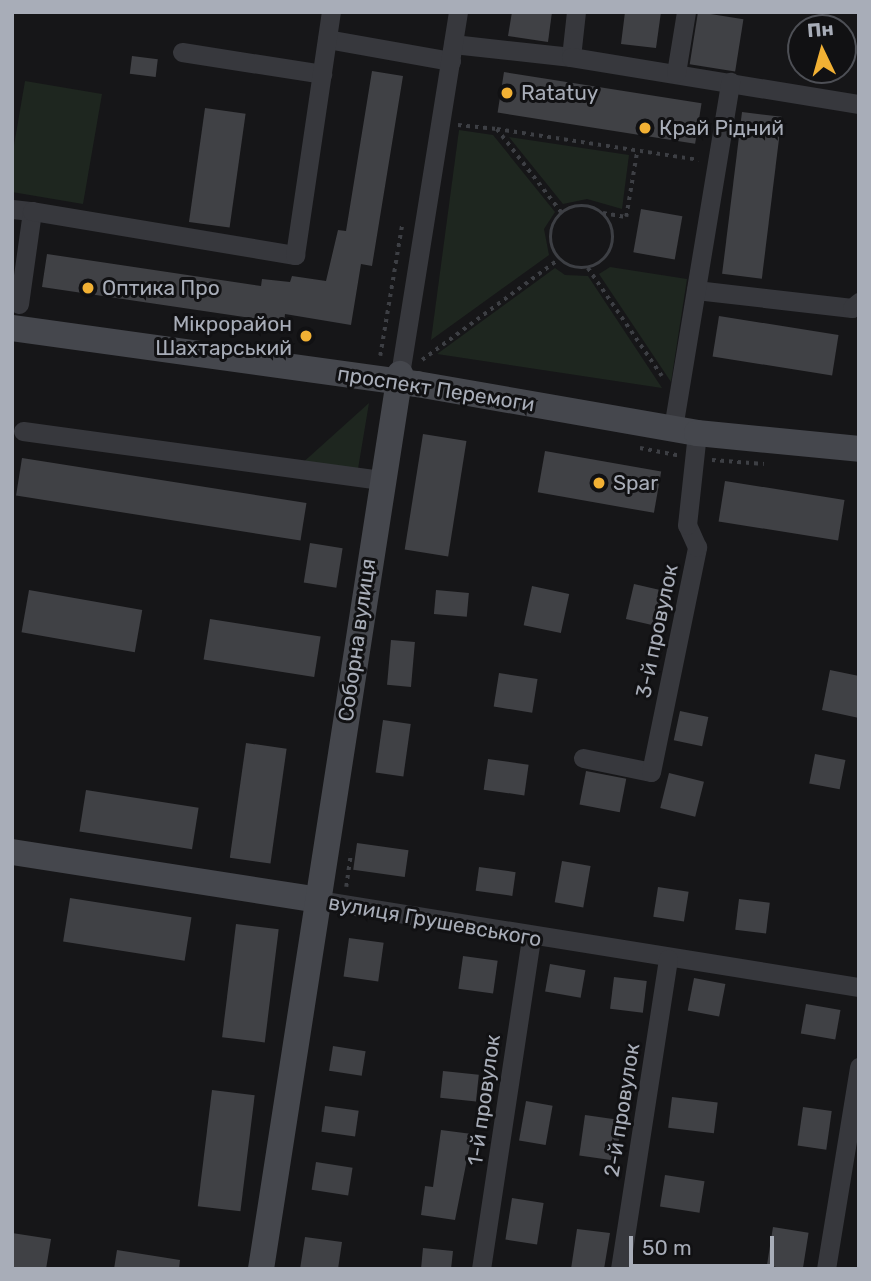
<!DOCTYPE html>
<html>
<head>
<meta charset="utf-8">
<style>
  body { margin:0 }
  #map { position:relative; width:871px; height:1281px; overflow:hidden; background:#161618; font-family:Rubik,sans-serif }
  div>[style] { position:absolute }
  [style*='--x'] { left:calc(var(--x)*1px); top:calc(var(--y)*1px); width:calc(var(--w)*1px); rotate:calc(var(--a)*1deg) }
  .green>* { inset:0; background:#1e261f }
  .building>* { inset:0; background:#404145; transform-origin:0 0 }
  .path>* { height:3.5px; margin-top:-1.75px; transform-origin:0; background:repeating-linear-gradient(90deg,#3d3f44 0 3.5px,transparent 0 8.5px) }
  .path>.ring { margin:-1.75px; padding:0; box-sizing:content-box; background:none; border:3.5px solid #3d3f44; border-radius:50% }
  .street>* { height:19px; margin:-9.5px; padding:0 9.5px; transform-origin:9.5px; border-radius:9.5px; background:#37383d }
  .secondary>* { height:26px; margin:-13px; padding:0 13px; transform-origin:13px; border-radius:13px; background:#45474d }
  .dots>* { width:19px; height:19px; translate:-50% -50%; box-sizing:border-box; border:4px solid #111113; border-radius:50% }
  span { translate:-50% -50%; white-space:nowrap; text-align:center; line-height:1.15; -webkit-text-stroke:6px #111113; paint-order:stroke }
  .poi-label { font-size:21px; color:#a8adb8 }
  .left { translate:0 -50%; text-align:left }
  .right { translate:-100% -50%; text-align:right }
  .street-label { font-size:21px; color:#a8adb8 }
  .frame { position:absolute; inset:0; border:14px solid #a8adb8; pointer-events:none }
  .north { position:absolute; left:787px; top:14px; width:70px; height:70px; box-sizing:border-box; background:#111113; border:2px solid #4d4f55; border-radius:50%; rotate:355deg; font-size:19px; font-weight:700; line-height:28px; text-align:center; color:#a8adb8 }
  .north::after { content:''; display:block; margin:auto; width:24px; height:32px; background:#f2b134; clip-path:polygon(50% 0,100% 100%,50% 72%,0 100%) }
  .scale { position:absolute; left:629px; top:1236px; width:145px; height:32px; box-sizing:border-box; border:4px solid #a8adb8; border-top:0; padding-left:9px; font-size:21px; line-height:24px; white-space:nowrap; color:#a8adb8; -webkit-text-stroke:5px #111113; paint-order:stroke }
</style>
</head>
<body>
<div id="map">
  <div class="green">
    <div style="clip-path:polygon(25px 81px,102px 94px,83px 204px,12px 192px,12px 157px)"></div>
    <div style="clip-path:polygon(459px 130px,493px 135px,555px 212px,544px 229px,549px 255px,431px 340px)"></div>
    <div style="clip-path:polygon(509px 137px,629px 155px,622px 209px,587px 199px,563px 204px)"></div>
    <div style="clip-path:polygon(610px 267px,687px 279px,671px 382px,599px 274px)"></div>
    <div style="clip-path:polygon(555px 268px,565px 275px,588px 276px,662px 388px,437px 354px)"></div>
    <div style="clip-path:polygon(369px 403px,357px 475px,299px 466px)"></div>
  </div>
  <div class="building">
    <div style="clip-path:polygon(512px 12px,552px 12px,548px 42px,508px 36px)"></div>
    <div style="clip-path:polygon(625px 12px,661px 12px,656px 48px,621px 44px)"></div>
    <div style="left:698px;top:12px;width:46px;height:53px;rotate:9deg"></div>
    <div style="left:132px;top:56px;width:26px;height:18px;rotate:7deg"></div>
    <div style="clip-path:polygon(372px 71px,403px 76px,372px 266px,361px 264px,351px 325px,285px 314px,284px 323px,42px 287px,47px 254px,261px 286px,262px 279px,290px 282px,292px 276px,326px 281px,338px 230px,346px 231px)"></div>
    <div style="left:504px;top:72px;width:200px;height:41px;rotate:9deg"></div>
    <div style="left:205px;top:108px;width:41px;height:115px;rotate:8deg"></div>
    <div style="left:742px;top:112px;width:40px;height:163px;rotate:7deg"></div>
    <div style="left:641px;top:209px;width:42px;height:44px;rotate:10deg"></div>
    <div style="left:719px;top:316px;width:121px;height:41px;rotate:9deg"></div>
    <div style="left:423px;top:434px;width:44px;height:117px;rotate:9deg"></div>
    <div style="left:545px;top:451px;width:118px;height:42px;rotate:10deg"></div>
    <div style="left:22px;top:458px;width:288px;height:38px;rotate:9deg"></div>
    <div style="left:725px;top:481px;width:121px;height:41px;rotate:9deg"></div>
    <div style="left:310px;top:543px;width:33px;height:40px;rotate:9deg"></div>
    <div style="left:634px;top:584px;width:39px;height:36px;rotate:13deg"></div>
    <div style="left:532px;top:586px;width:38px;height:40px;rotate:12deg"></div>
    <div style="left:29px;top:590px;width:115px;height:43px;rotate:10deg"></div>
    <div style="left:436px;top:590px;width:33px;height:24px;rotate:5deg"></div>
    <div style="left:210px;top:619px;width:112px;height:41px;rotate:9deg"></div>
    <div style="left:391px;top:640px;width:24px;height:45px;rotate:5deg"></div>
    <div style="clip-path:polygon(830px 670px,859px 676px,859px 718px,822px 710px)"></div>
    <div style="left:499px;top:673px;width:39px;height:34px;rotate:9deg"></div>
    <div style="left:680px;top:711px;width:29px;height:30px;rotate:12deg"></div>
    <div style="left:383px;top:720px;width:28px;height:53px;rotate:8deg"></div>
    <div style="left:246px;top:743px;width:41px;height:116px;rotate:8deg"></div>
    <div style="left:815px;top:754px;width:31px;height:30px;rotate:11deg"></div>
    <div style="left:488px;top:759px;width:41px;height:31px;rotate:8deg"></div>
    <div style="left:586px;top:771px;width:41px;height:34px;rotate:11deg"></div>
    <div style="left:669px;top:773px;width:36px;height:36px;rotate:14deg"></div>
    <div style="left:86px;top:790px;width:114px;height:42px;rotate:9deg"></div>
    <div style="left:357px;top:843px;width:52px;height:27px;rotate:8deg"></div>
    <div style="left:562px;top:861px;width:29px;height:42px;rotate:10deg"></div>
    <div style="left:479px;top:867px;width:37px;height:24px;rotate:8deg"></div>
    <div style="left:658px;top:887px;width:31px;height:30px;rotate:9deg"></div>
    <div style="left:70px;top:898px;width:123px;height:44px;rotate:9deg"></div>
    <div style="left:739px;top:899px;width:31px;height:31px;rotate:7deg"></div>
    <div style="left:236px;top:924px;width:43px;height:114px;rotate:7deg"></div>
    <div style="left:349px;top:938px;width:35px;height:39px;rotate:8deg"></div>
    <div style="left:463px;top:956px;width:35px;height:33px;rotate:8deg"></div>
    <div style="left:550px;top:964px;width:36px;height:28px;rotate:10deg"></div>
    <div style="left:614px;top:977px;width:33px;height:32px;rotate:7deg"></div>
    <div style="left:694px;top:978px;width:32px;height:33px;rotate:11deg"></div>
    <div style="left:806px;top:1004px;width:35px;height:30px;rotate:10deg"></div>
    <div style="left:333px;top:1046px;width:33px;height:25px;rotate:9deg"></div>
    <div style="left:443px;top:1071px;width:36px;height:27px;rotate:6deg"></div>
    <div style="left:212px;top:1090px;width:43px;height:117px;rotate:7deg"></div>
    <div style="left:672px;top:1097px;width:46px;height:31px;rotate:7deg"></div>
    <div style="left:526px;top:1101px;width:27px;height:40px;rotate:10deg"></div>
    <div style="left:325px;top:1106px;width:34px;height:26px;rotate:8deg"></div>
    <div style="left:803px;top:1107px;width:29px;height:39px;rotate:8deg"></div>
    <div style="left:585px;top:1115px;width:37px;height:41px;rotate:8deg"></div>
    <div style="clip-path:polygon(441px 1130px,472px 1134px,455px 1220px,421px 1215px,425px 1186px,433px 1187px)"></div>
    <div style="left:316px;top:1162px;width:37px;height:28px;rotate:9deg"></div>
    <div style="left:665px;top:1175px;width:40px;height:32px;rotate:9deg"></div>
    <div style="left:512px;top:1198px;width:32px;height:42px;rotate:9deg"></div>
    <div style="left:773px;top:1227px;width:36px;height:39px;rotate:9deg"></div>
    <div style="clip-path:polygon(577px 1229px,610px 1233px,604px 1269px,571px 1269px)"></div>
    <div style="clip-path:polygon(12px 1233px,51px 1239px,46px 1269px,12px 1269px)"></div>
    <div style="clip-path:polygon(305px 1237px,342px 1242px,338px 1269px,300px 1269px)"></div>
    <div style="clip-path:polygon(423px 1248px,453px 1251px,451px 1269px,421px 1269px)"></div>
    <div style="clip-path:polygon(117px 1250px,180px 1260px,179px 1269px,114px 1269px)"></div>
  </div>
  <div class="path">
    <div style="--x:458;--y:125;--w:39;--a:6"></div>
    <div style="--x:497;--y:129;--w:106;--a:52.3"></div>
    <div style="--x:497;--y:129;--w:204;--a:8.7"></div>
    <div class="ring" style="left:551px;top:206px;width:58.5px;height:58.5px"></div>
    <div style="--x:603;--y:213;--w:23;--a:10"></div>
    <div style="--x:626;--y:217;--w:67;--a:-80.5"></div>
    <div style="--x:588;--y:268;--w:131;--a:55.6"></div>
    <div style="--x:380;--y:356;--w:133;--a:-80.5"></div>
    <div style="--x:422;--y:360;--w:170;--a:-36.4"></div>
    <div style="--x:640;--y:448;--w:38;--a:11"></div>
    <div style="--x:712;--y:460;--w:52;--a:4.4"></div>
    <div style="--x:346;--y:887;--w:34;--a:-82"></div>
  </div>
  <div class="street">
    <div style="--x:327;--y:39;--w:126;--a:10.1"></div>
    <div style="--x:453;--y:44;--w:119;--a:6.3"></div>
    <div style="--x:571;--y:57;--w:45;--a:-83.7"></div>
    <div style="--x:182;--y:52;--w:142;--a:8.9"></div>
    <div style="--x:571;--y:57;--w:292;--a:9.3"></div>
    <div style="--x:676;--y:73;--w:62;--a:-80.7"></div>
    <div style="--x:12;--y:209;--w:20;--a:6"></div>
    <div style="--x:696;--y:290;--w:157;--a:6.6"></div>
    <div style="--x:852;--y:308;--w:9;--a:-41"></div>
    <div style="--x:19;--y:304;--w:94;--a:-82"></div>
    <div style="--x:32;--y:211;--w:267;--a:9.5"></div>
    <div style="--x:295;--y:255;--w:246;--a:-81.6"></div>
    <div style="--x:400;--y:374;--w:367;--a:-80.9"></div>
    <div style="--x:673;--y:428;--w:351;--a:-80.6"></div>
    <div style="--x:23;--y:431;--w:361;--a:7.8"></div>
    <div style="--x:583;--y:758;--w:69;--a:11.6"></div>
    <div style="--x:651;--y:772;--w:230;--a:-78.4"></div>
    <div style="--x:697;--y:547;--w:24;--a:-114"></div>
    <div style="--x:687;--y:525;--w:93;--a:-83.8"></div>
    <div style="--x:318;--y:900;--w:548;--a:9.14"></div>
    <div style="--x:481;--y:1269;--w:335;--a:-81.4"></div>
    <div style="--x:620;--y:1269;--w:314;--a:-81.2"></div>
    <div style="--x:826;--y:1269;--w:205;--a:-80.7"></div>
  </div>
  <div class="secondary">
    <div style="--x:12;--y:328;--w:409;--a:7.9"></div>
    <div style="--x:417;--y:384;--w:284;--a:9.9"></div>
    <div style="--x:697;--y:433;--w:163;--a:5.6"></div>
    <div style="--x:12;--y:852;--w:310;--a:8.9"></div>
    <div style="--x:261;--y:1269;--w:906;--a:-81.17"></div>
  </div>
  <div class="dots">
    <div style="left:507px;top:93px;background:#f2b134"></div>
    <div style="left:645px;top:128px;background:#f2b134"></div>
    <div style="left:88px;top:288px;background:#f2b134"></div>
    <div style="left:306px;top:336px;background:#f2b134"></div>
    <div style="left:599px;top:483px;background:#f2b134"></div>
  </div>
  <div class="poi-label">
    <span class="left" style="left:521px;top:93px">Ratatuy</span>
    <span class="left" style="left:659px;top:128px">Край Рідний</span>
    <span class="left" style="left:102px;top:288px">Оптика Про</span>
    <span class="right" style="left:292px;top:336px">Мікрорайон<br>Шахтарський</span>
    <span class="left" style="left:613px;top:483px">Spar</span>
  </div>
  <div class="street-label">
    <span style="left:436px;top:389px;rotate:9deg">проспект Перемоги</span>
    <span style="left:657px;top:631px;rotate:-78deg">3-й провулок</span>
    <span style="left:357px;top:640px;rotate:-82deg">Соборна вулиця</span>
    <span style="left:435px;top:921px;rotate:10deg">вулиця Грушевського</span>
    <span style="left:484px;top:1100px;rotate:-82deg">1-й провулок</span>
    <span style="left:622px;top:1110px;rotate:-81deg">2-й провулок</span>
  </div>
  <div class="frame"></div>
  <div class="north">Пн</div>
  <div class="scale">50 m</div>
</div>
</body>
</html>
